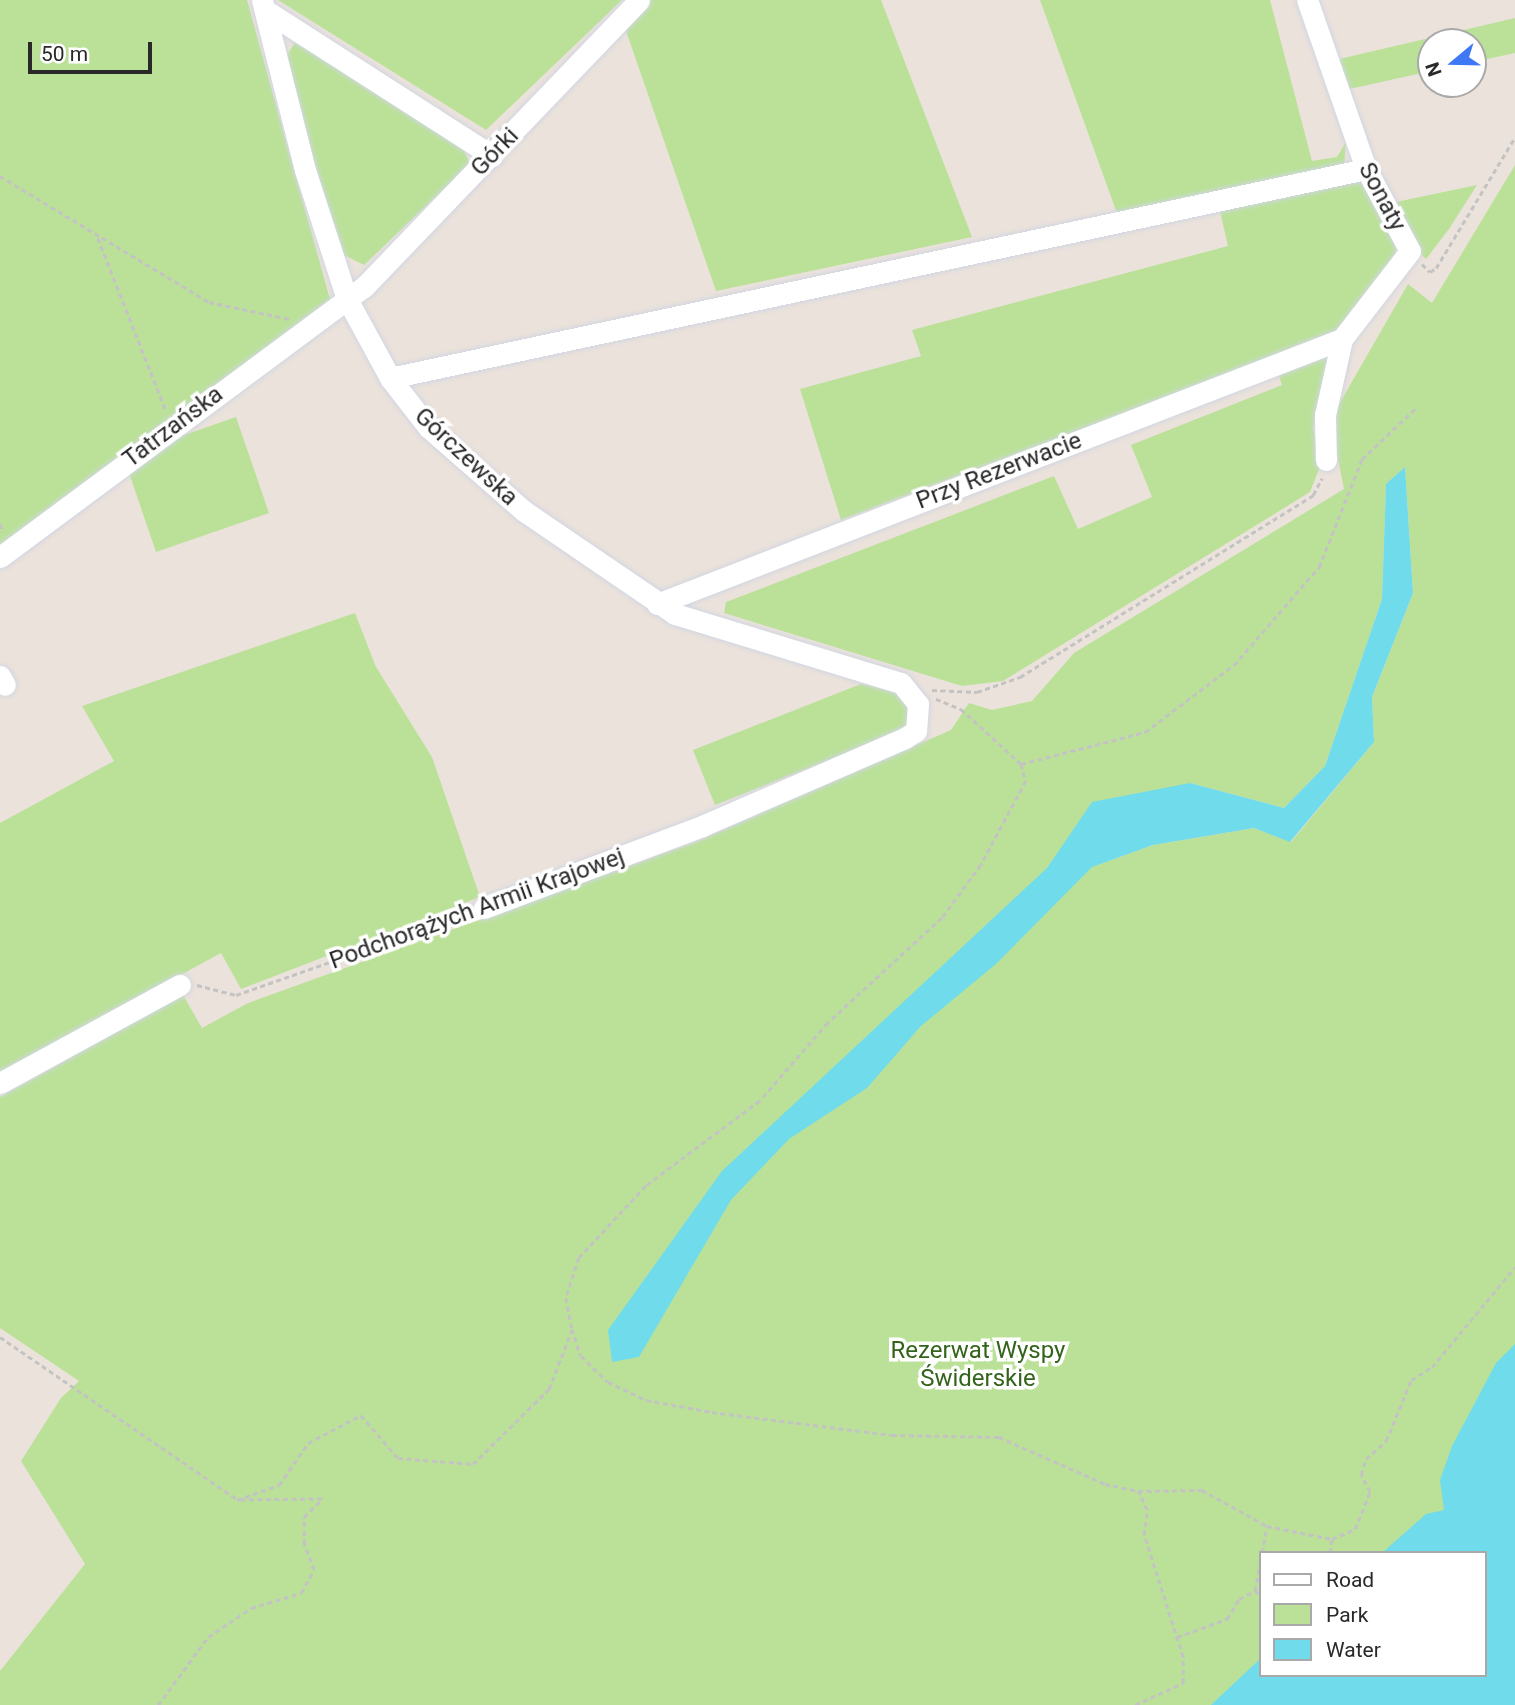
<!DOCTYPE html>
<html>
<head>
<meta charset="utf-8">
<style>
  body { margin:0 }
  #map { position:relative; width:1515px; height:1705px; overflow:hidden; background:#ebe2db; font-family:Roboto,sans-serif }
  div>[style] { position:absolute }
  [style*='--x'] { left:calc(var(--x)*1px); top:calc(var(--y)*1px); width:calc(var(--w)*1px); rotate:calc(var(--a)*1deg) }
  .green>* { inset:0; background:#bbe199 }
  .water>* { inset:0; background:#70dbeb }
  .path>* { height:2.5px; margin-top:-1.25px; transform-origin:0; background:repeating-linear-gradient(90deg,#c3c3c3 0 5px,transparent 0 8.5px) }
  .roads { filter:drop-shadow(0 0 2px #d1d6e2) drop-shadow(0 0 2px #d1d6e2) }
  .minor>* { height:21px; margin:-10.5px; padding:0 10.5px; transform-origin:10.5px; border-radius:10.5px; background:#fff }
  span { translate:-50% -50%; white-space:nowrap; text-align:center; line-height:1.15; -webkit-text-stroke:7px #fff; paint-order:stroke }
  .street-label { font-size:24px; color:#292929 }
  .park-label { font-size:24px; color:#34641b }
  .legend { position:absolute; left:1259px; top:1551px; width:228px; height:126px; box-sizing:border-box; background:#fff; border:2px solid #a9a9a9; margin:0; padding:9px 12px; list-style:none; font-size:21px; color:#292929 }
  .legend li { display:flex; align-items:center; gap:14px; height:35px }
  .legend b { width:35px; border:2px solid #a9a9a9 }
  .north { position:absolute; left:1417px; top:28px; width:70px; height:70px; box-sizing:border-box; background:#fff; border:2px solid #a9a9a9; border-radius:50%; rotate:251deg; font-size:19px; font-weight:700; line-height:28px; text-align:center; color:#292929 }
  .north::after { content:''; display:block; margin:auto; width:24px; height:32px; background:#3f78f5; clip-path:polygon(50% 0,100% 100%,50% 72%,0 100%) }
  .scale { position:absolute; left:28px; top:42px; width:124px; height:32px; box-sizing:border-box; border:4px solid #292929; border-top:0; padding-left:9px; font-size:21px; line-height:24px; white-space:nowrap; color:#292929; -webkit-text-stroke:5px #fff; paint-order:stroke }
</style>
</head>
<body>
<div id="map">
  <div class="green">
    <div style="clip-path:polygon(0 0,247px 0,331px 303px,0 549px)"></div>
    <div style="clip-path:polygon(278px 0,622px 0,486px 130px)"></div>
    <div style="clip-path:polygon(651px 0,881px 0,972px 237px,716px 291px,625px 28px)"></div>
    <div style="clip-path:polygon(1040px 0,1270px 0,1312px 161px,1337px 157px,1346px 142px,1344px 168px,1118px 216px)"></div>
    <div style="clip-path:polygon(1515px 18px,1515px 53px,1473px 62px,1473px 42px,1431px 42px,1431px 71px,1345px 90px,1335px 60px)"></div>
    <div style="clip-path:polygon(295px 43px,461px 143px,470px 164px,364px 265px,336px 251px,284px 59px)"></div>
    <div style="clip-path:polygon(evenodd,1515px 165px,1515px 1705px,0 1705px,0 1671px,85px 1564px,21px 1461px,61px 1398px,79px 1381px,0 1328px,0 1097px,183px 995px,202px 1028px,248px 1003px,696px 842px,951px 730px,969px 703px,992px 710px,1032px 701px,1074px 653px,1344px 489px,1330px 420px,1408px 284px,1432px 303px,1515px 165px,1405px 467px,1413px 593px,1372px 697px,1374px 742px,1291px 842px,1254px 828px,1153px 845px,1097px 865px,1190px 783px,1284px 808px,1325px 766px,1382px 599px,1386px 485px,1405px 467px,1515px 165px,1261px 1553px,1485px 1553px,1485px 1675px,1261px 1675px,1261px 1553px)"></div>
    <div style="clip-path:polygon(1361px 178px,1396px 248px,1393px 267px,1335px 333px,841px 520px,800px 389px,921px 356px,912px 330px,1228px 246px,1219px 207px)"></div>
    <div style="clip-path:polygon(1477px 185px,1449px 229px,1426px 259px,1415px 249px,1396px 202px)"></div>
    <div style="clip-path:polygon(1331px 352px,1313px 428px,1321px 464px,1310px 492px,1003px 681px,962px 686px,724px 613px,726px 602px,1054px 476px,1078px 529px,1152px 497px,1131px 445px,1282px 385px,1278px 373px)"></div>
    <div style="clip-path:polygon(236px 417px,269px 513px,156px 552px,128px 470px,167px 441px)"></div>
    <div style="clip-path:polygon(355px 613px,376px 667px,432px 757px,480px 897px,241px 989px,221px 953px,0 1073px,0 823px,114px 761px,82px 706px)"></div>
    <div style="clip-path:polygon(861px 684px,904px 694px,911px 728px,715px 805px,693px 750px)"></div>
  </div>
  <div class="water">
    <div style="clip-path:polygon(1405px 467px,1413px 593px,1372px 697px,1374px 742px,1290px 842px,1254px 828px,1153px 845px,1092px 867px,996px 964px,921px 1026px,867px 1088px,789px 1139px,731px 1200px,639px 1357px,612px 1362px,608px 1330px,722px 1171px,1047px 868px,1092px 802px,1190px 783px,1284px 808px,1325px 766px,1382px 599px,1386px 484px)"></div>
    <div style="clip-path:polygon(1515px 1344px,1515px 1705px,1211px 1705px,1261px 1658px,1261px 1675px,1485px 1675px,1485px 1553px,1382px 1553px,1426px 1514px,1444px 1510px,1440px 1480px,1452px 1446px,1496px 1363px)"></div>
  </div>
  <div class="path">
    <div style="--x:0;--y:176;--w:244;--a:31.1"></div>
    <div style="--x:209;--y:302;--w:82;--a:12"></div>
    <div style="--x:98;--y:238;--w:186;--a:68.5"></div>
    <div style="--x:1422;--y:264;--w:11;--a:45"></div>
    <div style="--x:1430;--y:272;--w:7;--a:-34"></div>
    <div style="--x:1436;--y:268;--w:153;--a:-58.9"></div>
    <div style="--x:0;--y:524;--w:9;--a:69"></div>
    <div style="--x:932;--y:690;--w:45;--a:2.5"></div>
    <div style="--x:977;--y:692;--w:46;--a:-19.2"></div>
    <div style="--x:1020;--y:677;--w:345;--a:-31.8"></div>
    <div style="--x:1313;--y:495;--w:19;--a:-62"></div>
    <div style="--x:936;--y:699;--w:27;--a:22"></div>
    <div style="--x:961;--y:709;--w:81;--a:42.5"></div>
    <div style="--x:1021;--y:764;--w:18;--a:74"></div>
    <div style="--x:1026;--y:781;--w:95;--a:118.2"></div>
    <div style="--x:981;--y:865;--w:66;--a:126.3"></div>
    <div style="--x:942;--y:918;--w:155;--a:137.4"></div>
    <div style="--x:828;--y:1023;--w:103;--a:131.1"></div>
    <div style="--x:760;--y:1101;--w:142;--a:143.3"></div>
    <div style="--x:646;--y:1186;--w:98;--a:132.9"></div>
    <div style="--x:579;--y:1258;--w:42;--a:108"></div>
    <div style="--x:566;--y:1298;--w:32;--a:79"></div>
    <div style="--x:572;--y:1329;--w:28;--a:72"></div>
    <div style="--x:581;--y:1356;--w:37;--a:44"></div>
    <div style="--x:608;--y:1382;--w:42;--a:25.3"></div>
    <div style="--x:646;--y:1400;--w:67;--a:10.3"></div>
    <div style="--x:712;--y:1412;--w:181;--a:7.3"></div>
    <div style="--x:892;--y:1435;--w:107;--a:1.1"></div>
    <div style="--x:999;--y:1437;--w:116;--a:23.9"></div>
    <div style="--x:1105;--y:1484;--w:34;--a:12"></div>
    <div style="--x:1138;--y:1491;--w:64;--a:-0.9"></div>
    <div style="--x:1202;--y:1490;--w:74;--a:29"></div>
    <div style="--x:1267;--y:1526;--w:66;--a:11.3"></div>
    <div style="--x:1332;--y:1539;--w:25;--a:-23"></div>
    <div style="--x:1355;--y:1529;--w:40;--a:-68"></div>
    <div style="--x:1370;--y:1492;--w:19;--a:-118"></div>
    <div style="--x:1361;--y:1475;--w:17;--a:-73"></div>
    <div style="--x:1366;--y:1459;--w:27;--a:-42"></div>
    <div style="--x:1386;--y:1441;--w:66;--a:-67.7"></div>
    <div style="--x:1411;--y:1380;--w:25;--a:-32"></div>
    <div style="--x:1432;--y:1367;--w:130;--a:-50.3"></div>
    <div style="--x:1021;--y:764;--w:128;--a:-14.5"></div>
    <div style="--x:1145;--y:732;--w:111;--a:-37"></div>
    <div style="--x:1234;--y:665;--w:130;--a:-49.1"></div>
    <div style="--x:1319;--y:567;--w:116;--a:-68.3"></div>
    <div style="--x:1362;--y:459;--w:76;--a:-43.4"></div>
    <div style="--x:197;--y:985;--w:40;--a:14.4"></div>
    <div style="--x:236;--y:995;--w:243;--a:-19.3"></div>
    <div style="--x:0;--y:1337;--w:287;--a:34.4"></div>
    <div style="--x:1262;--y:1553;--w:27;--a:-80"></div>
    <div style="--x:1330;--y:1553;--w:14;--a:-82"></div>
    <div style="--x:1255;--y:1591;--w:36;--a:-80"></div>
    <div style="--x:1177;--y:1637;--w:53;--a:-19.8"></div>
    <div style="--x:1227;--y:1619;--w:23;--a:-59"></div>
    <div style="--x:1239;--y:1599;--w:18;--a:-27"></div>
    <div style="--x:1255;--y:1591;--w:7;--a:27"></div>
    <div style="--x:158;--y:1705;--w:84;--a:-53.7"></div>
    <div style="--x:208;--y:1637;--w:52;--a:-34"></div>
    <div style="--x:251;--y:1608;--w:52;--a:-16.7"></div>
    <div style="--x:301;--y:1593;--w:26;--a:-61"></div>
    <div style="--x:314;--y:1570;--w:28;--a:-111"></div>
    <div style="--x:304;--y:1544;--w:27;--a:-90"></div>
    <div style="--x:304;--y:1517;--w:25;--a:-45"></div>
    <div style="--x:322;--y:1499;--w:85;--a:179.3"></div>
    <div style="--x:237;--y:1500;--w:45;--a:-19.7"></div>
    <div style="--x:279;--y:1485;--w:51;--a:-55.4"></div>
    <div style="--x:308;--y:1443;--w:60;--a:-27.8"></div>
    <div style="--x:361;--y:1415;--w:57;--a:49.3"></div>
    <div style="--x:398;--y:1458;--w:75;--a:4.6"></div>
    <div style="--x:473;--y:1464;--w:107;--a:-44.6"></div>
    <div style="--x:549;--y:1389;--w:64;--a:-69"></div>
    <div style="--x:1135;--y:1705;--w:53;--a:-24.6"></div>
    <div style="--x:1183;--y:1683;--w:26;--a:-90"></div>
    <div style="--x:1183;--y:1657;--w:128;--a:-107.7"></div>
    <div style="--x:1144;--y:1535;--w:25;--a:-83"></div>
    <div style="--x:1147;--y:1510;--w:21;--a:-115"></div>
  </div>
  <div class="roads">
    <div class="minor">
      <div style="--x:262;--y:0;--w:175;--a:75.8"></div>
      <div style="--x:305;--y:170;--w:136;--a:72"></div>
      <div style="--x:347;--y:299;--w:90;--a:61.4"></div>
      <div style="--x:390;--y:378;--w:62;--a:52.2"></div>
      <div style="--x:428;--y:427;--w:128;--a:41.2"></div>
      <div style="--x:524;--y:511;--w:183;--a:34.3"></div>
      <div style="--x:675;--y:614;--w:236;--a:17"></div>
      <div style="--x:901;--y:683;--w:27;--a:51"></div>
      <div style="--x:918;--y:704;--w:27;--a:94"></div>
      <div style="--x:916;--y:731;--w:13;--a:148"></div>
      <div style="--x:905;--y:738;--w:221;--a:156.6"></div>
      <div style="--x:702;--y:826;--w:233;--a:159.4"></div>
      <div style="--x:265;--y:10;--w:270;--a:32.7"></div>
      <div style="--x:390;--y:378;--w:998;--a:-12.09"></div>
      <div style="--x:1326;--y:460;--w:45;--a:-91.3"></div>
      <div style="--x:1325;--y:415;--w:78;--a:-77.4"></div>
      <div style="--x:0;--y:557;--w:453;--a:-36.6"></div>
      <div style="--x:364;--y:287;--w:397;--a:-46.2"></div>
      <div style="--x:657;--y:604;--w:734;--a:-21.15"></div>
      <div style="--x:1342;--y:339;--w:111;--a:-52.3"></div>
      <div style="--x:1410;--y:251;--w:93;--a:-118.2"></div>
      <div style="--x:1366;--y:169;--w:179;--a:-109.2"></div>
      <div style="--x:0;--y:676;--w:10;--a:61"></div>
      <div style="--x:0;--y:1083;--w:205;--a:-28.6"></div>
    </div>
  </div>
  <div class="street-label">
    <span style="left:495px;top:152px;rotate:-46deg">Górki</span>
    <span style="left:1382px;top:197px;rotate:62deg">Sonaty</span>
    <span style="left:173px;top:427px;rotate:-37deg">Tatrzańska</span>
    <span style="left:466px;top:457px;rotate:43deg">Górczewska</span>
    <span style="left:999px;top:471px;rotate:-21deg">Przy Rezerwacie</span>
    <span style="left:477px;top:909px;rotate:-20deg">Podchorążych Armii Krajowej</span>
  </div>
  <div class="park-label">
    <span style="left:978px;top:1365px">Rezerwat Wyspy<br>Świderskie</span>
  </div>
  <ul class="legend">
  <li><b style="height:9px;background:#fff"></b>Road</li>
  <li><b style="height:19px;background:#bbe199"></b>Park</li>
  <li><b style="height:19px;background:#70dbeb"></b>Water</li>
  </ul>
  <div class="north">N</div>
  <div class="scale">50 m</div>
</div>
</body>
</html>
